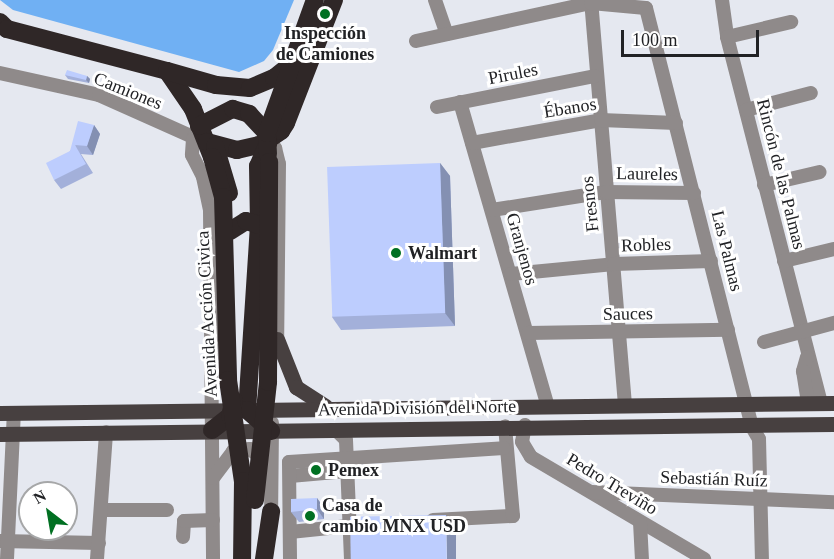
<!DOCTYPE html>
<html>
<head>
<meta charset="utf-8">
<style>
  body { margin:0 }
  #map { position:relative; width:834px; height:559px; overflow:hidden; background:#e5e8f0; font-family:Georgia,serif }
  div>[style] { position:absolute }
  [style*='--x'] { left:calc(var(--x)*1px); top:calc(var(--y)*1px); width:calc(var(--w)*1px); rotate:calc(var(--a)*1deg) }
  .water>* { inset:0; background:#70b0f3 }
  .minor>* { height:14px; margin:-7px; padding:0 7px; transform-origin:7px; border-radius:7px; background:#8f8a8a }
  .major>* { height:15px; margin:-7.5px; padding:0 7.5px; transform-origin:7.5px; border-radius:7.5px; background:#474040 }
  .highway>* { height:18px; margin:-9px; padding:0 9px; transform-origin:9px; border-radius:9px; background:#2f2727 }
  .highway-bridge>* { height:18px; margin:-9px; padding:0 9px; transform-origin:9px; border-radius:9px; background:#2f2727 }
  .wall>* { inset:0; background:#a3b0da }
  .shaded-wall>* { inset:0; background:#8490b2 }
  .building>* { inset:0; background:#bdcdfe; transform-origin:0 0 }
  .dots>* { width:16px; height:16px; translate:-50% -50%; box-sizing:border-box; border:3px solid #fff; border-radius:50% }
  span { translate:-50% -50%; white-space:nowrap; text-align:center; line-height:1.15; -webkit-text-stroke:6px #fff; paint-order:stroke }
  .poi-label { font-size:18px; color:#212225; font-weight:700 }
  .left { translate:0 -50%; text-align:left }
  .street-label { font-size:18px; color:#212225 }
  .north { position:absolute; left:18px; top:481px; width:60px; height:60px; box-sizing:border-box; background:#fff; border:2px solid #a6a7a8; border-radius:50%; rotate:329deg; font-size:16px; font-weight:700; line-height:24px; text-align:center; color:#212225 }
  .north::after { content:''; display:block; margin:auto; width:21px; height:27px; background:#017022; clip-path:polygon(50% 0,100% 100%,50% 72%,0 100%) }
  .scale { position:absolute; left:621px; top:30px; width:138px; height:27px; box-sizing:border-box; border:3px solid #212225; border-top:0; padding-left:8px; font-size:18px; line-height:21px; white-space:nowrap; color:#212225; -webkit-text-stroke:4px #fff; paint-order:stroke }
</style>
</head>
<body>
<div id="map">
  <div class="water">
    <div style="clip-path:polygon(0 0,294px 0,273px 50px,264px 61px,239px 72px,13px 10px)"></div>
  </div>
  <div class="minor">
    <div style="--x:435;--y:0;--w:36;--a:71"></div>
    <div style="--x:591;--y:0;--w:406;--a:85.2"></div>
    <div style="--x:722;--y:0;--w:37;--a:82"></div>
    <div style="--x:727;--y:37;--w:378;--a:75.6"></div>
    <div style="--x:727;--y:37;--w:66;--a:-13.2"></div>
    <div style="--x:416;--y:41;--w:179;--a:-12.3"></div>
    <div style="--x:591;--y:3;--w:55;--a:5.2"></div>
    <div style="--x:646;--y:8;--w:432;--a:75.8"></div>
    <div style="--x:752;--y:427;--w:14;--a:60"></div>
    <div style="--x:759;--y:439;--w:120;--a:88.6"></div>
    <div style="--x:0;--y:73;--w:101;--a:12.5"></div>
    <div style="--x:99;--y:95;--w:113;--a:24.1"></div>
    <div style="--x:460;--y:102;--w:316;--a:73.9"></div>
    <div style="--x:437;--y:107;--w:161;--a:-11.1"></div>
    <div style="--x:746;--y:110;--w:67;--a:-14.7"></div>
    <div style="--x:199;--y:126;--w:14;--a:115"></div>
    <div style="--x:193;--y:139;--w:16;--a:94"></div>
    <div style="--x:192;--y:155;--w:25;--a:63"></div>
    <div style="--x:203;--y:177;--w:35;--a:78"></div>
    <div style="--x:210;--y:211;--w:348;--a:89.5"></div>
    <div style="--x:268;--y:143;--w:9;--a:36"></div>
    <div style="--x:275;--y:148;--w:16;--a:76"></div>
    <div style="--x:279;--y:164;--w:186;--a:90.6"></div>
    <div style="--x:472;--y:143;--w:131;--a:-10.1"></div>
    <div style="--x:601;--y:120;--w:75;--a:2.3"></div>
    <div style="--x:764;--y:185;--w:57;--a:-13.1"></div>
    <div style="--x:492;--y:210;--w:115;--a:-9"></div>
    <div style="--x:606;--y:192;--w:88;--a:0.7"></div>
    <div style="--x:784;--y:261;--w:51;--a:-13.5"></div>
    <div style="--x:511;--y:274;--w:103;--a:-5.5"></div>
    <div style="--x:614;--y:264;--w:97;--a:-1.8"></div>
    <div style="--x:528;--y:333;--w:200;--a:-0.9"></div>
    <div style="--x:764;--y:342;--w:73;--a:-15.2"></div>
    <div style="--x:807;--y:357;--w:15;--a:106"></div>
    <div style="--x:803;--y:371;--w:33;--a:81"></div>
    <div style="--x:525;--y:425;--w:17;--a:100"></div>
    <div style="--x:522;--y:442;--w:17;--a:59"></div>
    <div style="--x:531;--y:457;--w:201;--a:30.5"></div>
    <div style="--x:336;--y:430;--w:14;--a:45"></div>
    <div style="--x:346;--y:440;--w:119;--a:87.6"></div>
    <div style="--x:290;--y:476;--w:57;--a:-5"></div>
    <div style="--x:213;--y:478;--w:34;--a:-53"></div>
    <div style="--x:233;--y:451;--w:17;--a:-7"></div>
    <div style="--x:250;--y:449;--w:19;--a:39"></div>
    <div style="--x:592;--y:492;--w:242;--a:2.4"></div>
    <div style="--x:101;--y:510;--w:66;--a:0"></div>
    <div style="--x:433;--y:520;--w:80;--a:-2.9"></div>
    <div style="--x:513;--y:516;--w:90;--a:-95.1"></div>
    <div style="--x:271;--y:521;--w:98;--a:-89.4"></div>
    <div style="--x:640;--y:522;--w:37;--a:87"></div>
    <div style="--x:290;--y:532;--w:78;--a:-5.9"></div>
    <div style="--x:183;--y:537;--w:16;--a:-86"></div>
    <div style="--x:184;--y:521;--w:29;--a:-2"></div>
    <div style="--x:0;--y:541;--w:99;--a:1.2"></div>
    <div style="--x:7;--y:559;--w:146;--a:-87.3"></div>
    <div style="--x:97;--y:559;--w:127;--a:-85.9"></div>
    <div style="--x:290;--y:559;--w:97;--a:-90.6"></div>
    <div style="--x:289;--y:462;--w:215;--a:-3.7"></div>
  </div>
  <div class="major">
    <div style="--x:277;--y:339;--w:52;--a:68.4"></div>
    <div style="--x:296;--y:387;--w:35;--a:33"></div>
    <div style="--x:0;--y:413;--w:834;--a:-0.69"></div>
    <div style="--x:0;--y:434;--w:834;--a:-0.69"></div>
  </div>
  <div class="highway">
    <div style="--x:0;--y:22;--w:10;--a:45"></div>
    <div style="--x:7;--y:29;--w:165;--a:14.7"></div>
    <div style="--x:167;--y:71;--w:46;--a:55.6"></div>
    <div style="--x:193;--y:109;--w:52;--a:68.4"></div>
    <div style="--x:167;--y:71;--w:51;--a:15.9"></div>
    <div style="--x:216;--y:85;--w:34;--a:5"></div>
    <div style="--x:250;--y:88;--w:26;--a:-23"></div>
    <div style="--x:274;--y:78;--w:22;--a:-39"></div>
    <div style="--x:199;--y:126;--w:38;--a:-27"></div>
    <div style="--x:233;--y:109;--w:17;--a:17"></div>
    <div style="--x:249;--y:114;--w:26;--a:47"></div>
    <div style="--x:268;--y:140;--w:16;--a:-35"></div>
    <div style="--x:281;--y:131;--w:9;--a:-58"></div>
    <div style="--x:286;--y:123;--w:132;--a:-68.7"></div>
    <div style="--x:207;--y:142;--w:31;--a:15"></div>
    <div style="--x:237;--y:150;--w:32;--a:-13"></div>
    <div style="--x:268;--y:143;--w:25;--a:113"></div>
    <div style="--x:258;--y:166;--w:59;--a:89"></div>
    <div style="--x:259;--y:225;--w:185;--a:93.7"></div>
    <div style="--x:247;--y:410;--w:32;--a:41"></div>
    <div style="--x:215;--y:146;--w:49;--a:73.4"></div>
    <div style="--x:268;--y:154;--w:21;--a:-93"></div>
    <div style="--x:267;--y:133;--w:141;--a:-70.2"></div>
    <div style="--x:230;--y:231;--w:19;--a:-32"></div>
    <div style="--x:246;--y:221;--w:14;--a:17"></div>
    <div style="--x:212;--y:430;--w:23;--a:-38"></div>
    <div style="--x:230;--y:416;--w:16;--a:-76"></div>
    <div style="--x:264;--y:559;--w:48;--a:-81.5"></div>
  </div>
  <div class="highway-bridge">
    <div style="--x:212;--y:157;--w:41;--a:74.6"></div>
    <div style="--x:223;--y:197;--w:183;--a:88.4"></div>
    <div style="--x:228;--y:380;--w:102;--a:81.6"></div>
    <div style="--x:243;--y:481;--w:78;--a:90.7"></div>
    <div style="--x:255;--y:500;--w:119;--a:-83.7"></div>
    <div style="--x:268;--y:382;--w:220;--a:-89.7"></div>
  </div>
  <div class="wall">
    <div style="clip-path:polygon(65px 75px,87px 76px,90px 79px,89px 83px,68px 79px)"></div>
    <div style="clip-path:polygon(94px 125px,100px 134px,93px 155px,81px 154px,93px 173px,61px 189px,54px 180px,70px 151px)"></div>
    <div style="clip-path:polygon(440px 163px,450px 176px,455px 326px,341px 330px,332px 317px)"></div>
    <div style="clip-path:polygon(317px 498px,324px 508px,324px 519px,299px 522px,291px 512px)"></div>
  </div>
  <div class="shaded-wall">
    <div style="clip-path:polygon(87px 76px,90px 79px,89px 83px,86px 80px)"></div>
    <div style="clip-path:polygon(94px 125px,100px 134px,93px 155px,87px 146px)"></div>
    <div style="clip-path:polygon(440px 163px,450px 176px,455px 326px,445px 313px)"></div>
    <div style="clip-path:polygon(317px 498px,324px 508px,324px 519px,317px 509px)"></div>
    <div style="clip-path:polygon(446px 515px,456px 528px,456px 559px,447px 559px)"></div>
  </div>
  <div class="building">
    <div style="clip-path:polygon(67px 70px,87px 76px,86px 80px,65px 75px)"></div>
    <div style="clip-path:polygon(78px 121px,94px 125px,87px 146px,75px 145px,86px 164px,54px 180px,46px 163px,70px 151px)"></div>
    <div style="left:440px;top:163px;width:150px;height:113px;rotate:88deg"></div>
    <div style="clip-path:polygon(317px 498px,317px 509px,291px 512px,291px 499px)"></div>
    <div style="left:446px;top:515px;width:44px;height:96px;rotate:89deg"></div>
  </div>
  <div class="dots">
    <div style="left:325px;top:14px;background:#017022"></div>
    <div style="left:396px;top:253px;background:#017022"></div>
    <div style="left:316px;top:470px;background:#017022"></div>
    <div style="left:310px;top:516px;background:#017022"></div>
  </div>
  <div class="poi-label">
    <span style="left:325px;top:44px">Inspección<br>de Camiones</span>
    <span class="left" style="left:408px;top:253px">Walmart</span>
    <span class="left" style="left:328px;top:470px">Pemex</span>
    <span class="left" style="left:322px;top:516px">Casa de<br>cambio MNX USD</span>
  </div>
  <div class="street-label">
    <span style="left:513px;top:74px;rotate:-11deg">Pirules</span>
    <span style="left:128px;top:91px;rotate:22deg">Camiones</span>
    <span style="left:570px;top:108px;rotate:-9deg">Ébanos</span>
    <span style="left:647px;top:174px;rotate:1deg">Laureles</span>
    <span style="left:781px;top:174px;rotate:76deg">Rincón de las Palmas</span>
    <span style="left:590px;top:204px;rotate:-96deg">Fresnos</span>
    <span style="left:646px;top:245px;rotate:-2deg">Robles</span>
    <span style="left:522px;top:249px;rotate:74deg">Granjenos</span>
    <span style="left:727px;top:251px;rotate:76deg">Las Palmas</span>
    <span style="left:207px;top:314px;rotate:-93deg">Avenida Acción Civica</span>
    <span style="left:628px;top:314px;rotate:-1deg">Sauces</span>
    <span style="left:417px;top:408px;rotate:-1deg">Avenida División del Norte</span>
    <span style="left:714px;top:479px;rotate:2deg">Sebastián Ruíz</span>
    <span style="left:612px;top:484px;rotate:31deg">Pedro Treviño</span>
  </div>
  <div class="north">N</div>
  <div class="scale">100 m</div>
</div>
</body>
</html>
